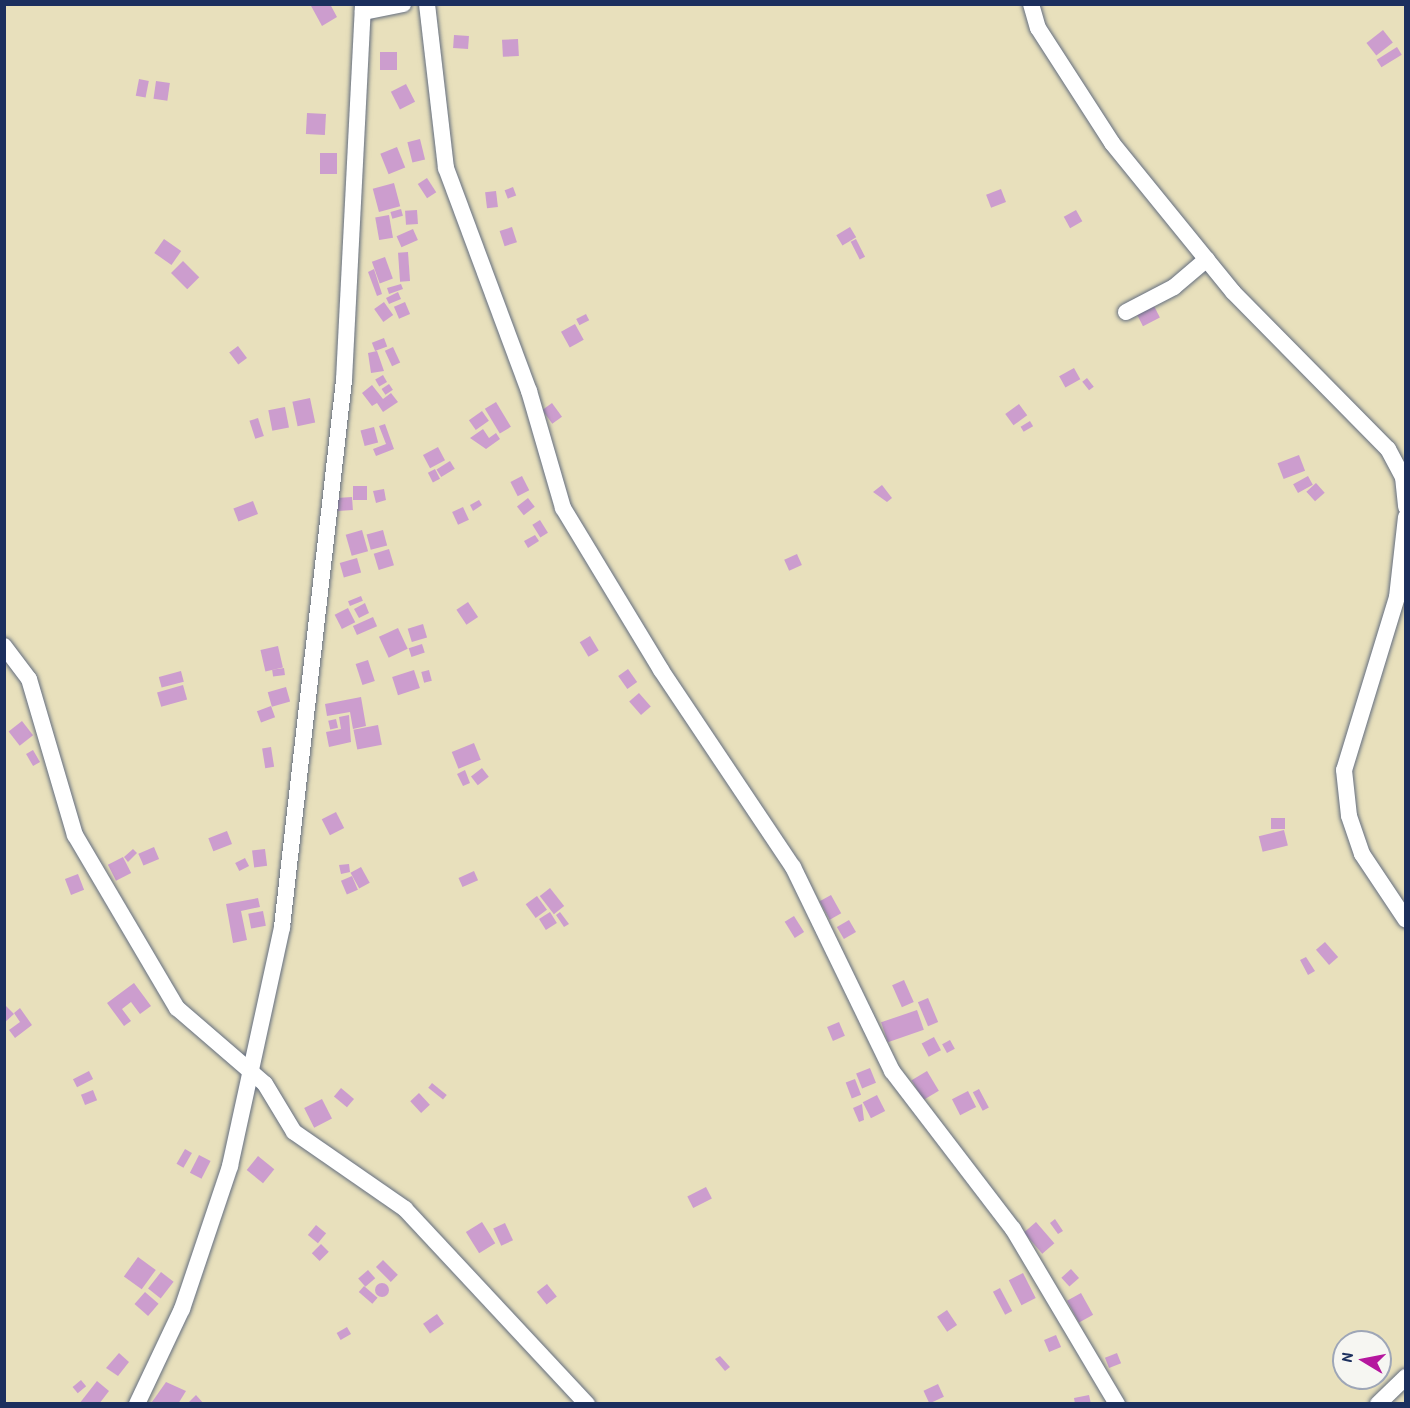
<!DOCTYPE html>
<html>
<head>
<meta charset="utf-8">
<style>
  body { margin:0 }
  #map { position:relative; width:1410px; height:1408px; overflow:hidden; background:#e8e0bc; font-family:"Patrick Hand",sans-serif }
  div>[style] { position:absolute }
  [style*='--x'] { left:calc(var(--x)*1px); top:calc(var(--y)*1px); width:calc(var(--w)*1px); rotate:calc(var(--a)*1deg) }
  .building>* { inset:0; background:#cc9dce; transform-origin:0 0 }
  .round { border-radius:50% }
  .roads { filter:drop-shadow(0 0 2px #636d7f) drop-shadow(0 0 2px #636d7f) }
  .minor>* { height:16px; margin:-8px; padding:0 8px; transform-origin:8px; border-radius:8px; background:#fff }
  span { translate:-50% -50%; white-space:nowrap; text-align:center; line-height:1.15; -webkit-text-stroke:6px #f6f6f2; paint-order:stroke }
  .frame { position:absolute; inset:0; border:6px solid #1b2f5e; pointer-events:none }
  .north { position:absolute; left:1332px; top:1330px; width:60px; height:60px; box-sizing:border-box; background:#f6f6f2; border:2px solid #9ea6b7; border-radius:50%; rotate:280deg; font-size:16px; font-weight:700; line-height:24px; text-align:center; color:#1b2f5e }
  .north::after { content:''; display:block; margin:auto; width:21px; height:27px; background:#b5179e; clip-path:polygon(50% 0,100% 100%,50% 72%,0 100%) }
</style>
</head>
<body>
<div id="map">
  <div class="building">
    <div style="clip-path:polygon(310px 4px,330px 4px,337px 17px,322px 26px)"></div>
    <div style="left:1383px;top:30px;width:16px;height:21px;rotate:52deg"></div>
    <div style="left:454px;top:35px;width:15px;height:13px;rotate:4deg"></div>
    <div style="left:518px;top:39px;width:17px;height:16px;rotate:87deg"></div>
    <div style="left:1397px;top:47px;width:9px;height:24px;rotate:58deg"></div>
    <div style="left:380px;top:52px;width:17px;height:18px"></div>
    <div style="left:139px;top:79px;width:10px;height:17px;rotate:11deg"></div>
    <div style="left:156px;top:81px;width:14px;height:18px;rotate:8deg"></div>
    <div style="left:406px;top:84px;width:20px;height:17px;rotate:63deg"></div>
    <div style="left:307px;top:113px;width:19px;height:21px;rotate:3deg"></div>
    <div style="left:420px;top:139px;width:21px;height:13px;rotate:76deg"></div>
    <div style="left:397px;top:147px;width:22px;height:18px;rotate:68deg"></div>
    <div style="left:320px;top:153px;width:17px;height:21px"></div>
    <div style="left:427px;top:178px;width:17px;height:11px;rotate:57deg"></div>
    <div style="left:394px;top:183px;width:24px;height:22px;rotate:75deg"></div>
    <div style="left:513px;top:187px;width:9px;height:9px;rotate:69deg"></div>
    <div style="left:1001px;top:189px;width:14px;height:16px;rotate:69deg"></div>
    <div style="left:496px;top:191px;width:16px;height:11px;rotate:83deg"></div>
    <div style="left:401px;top:209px;width:7px;height:11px;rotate:74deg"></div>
    <div style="left:417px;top:210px;width:14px;height:12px;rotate:86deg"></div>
    <div style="left:1076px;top:210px;width:13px;height:14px;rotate:61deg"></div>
    <div style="left:389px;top:215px;width:23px;height:14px;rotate:80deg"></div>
    <div style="left:512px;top:227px;width:16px;height:13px;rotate:72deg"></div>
    <div style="left:850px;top:227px;width:12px;height:16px;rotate:59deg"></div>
    <div style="left:413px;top:229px;width:12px;height:18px;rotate:66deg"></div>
    <div style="left:164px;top:239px;width:21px;height:17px;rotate:35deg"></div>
    <div style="left:856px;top:239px;width:20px;height:6px;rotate:63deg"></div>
    <div style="left:408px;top:252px;width:29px;height:10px;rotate:86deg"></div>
    <div style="left:385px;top:257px;width:23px;height:14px;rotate:70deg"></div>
    <div style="left:183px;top:261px;width:23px;height:17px;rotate:45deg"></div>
    <div style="clip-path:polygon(374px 269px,382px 294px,377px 296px,368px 272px)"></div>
    <div style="clip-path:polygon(401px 284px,403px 289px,389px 294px,387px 288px)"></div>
    <div style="clip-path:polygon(398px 292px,401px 299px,389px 304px,386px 298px)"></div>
    <div style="left:384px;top:302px;width:16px;height:12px;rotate:55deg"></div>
    <div style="left:405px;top:302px;width:13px;height:12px;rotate:67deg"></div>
    <div style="left:1154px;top:306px;width:13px;height:19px;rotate:63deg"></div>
    <div style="left:586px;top:314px;width:7px;height:11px;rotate:63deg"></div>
    <div style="left:575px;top:324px;width:18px;height:16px;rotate:61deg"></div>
    <div style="left:384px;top:338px;width:9px;height:13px;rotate:69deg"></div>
    <div style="left:238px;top:346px;width:15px;height:11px;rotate:53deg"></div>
    <div style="left:393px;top:347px;width:17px;height:9px;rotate:65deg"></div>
    <div style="clip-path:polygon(377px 351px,384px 371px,371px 373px,368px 353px)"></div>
    <div style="left:1074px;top:368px;width:13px;height:17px;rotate:61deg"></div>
    <div style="left:383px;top:375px;width:8px;height:9px;rotate:60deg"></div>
    <div style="left:1087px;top:378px;width:11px;height:6px;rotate:52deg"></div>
    <div style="left:389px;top:384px;width:7px;height:9px;rotate:56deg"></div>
    <div style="clip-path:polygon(372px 385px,383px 399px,391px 393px,398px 402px,383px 412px,377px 403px,372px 406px,362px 393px)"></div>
    <div style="left:310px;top:398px;width:25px;height:18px;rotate:78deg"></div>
    <div style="left:496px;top:402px;width:29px;height:13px;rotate:59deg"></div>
    <div style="left:552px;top:403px;width:17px;height:12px;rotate:54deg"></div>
    <div style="left:1019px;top:404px;width:14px;height:17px;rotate:54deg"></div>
    <div style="left:285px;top:407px;width:21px;height:17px;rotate:79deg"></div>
    <div style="left:482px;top:411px;width:12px;height:16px;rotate:55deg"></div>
    <div style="left:258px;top:418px;width:19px;height:9px;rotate:72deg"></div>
    <div style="left:1030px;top:421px;width:6px;height:11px;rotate:59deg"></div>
    <div style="clip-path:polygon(385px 424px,394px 449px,376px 456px,373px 449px,386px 444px,379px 426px)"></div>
    <div style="left:374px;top:427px;width:16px;height:14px;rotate:75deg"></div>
    <div style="clip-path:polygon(483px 429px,489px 438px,496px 433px,500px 439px,486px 449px,470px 438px)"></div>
    <div style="left:438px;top:447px;width:15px;height:17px;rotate:62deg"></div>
    <div style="left:1299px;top:455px;width:17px;height:23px;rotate:69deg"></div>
    <div style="left:450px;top:461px;width:9px;height:16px;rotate:58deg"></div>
    <div style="left:435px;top:469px;width:11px;height:8px;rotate:63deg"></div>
    <div style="left:522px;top:476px;width:16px;height:13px;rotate:63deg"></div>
    <div style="left:1308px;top:476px;width:10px;height:17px;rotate:61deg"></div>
    <div style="left:1316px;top:483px;width:13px;height:13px;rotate:48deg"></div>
    <div style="clip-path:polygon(882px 485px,892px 498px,887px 502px,873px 492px)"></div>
    <div style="left:353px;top:486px;width:14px;height:14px"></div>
    <div style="clip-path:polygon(384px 489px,386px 500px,376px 503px,373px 491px)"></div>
    <div style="left:352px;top:497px;width:13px;height:15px;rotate:86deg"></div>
    <div style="left:528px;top:498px;width:11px;height:14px;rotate:52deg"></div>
    <div style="clip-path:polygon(479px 500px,482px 505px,473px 511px,470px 505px)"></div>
    <div style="left:253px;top:501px;width:14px;height:21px;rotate:69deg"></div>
    <div style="left:463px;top:507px;width:14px;height:12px;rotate:65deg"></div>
    <div style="left:540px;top:520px;width:15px;height:9px;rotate:58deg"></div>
    <div style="left:362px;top:530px;width:22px;height:17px;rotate:74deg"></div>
    <div style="left:383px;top:530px;width:16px;height:17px;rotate:75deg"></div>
    <div style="clip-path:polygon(535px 535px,539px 541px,528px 548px,524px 541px)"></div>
    <div style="left:389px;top:549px;width:17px;height:16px;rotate:73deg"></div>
    <div style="left:797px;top:554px;width:12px;height:14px;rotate:66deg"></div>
    <div style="left:357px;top:558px;width:15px;height:18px;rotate:74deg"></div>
    <div style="left:361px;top:596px;width:5px;height:14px;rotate:68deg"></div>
    <div style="left:468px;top:602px;width:18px;height:14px;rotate:56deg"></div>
    <div style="clip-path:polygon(365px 603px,369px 613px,359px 618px,354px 609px)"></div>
    <div style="left:348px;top:608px;width:16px;height:15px;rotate:63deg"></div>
    <div style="left:373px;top:617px;width:10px;height:22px;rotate:66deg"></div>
    <div style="left:423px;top:624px;width:14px;height:16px;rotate:73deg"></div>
    <div style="left:398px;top:628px;width:23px;height:21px;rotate:65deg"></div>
    <div style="left:590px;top:636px;width:17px;height:12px;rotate:59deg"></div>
    <div style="left:422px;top:644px;width:9px;height:14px;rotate:72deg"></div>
    <div style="left:278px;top:646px;width:22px;height:18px;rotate:77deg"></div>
    <div style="left:368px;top:660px;width:22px;height:13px;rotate:72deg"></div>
    <div style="left:284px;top:668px;width:7px;height:12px;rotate:82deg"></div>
    <div style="left:628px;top:669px;width:16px;height:12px;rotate:55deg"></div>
    <div style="left:414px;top:670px;width:19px;height:23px;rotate:72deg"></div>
    <div style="left:429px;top:670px;width:11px;height:8px;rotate:75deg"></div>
    <div style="left:181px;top:671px;width:11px;height:23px;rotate:75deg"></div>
    <div style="left:183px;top:685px;width:15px;height:27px;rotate:74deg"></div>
    <div style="left:286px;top:687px;width:15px;height:19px;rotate:74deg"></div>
    <div style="left:639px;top:693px;width:18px;height:13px;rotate:49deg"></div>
    <div style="clip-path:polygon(361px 697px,366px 726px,353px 729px,350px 712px,327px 716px,325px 704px)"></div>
    <div style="left:271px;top:706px;width:12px;height:15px;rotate:70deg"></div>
    <div style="clip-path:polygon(349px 715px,351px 742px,329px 747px,326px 732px,341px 729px,339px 717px)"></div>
    <div style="left:336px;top:719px;width:9px;height:8px;rotate:77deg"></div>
    <div style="left:22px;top:721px;width:18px;height:17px;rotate:52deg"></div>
    <div style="left:378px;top:725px;width:20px;height:25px;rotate:79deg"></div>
    <div style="left:474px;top:743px;width:18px;height:24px;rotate:68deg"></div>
    <div style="left:271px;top:747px;width:20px;height:9px;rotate:81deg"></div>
    <div style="left:33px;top:750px;width:14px;height:8px;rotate:60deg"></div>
    <div style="left:482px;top:768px;width:11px;height:14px;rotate:52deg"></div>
    <div style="clip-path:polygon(465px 770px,470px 783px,463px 786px,457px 774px)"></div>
    <div style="left:336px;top:812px;width:18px;height:16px;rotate:63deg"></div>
    <div style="left:1271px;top:818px;width:14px;height:11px"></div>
    <div style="left:1284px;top:830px;width:16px;height:26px;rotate:76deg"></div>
    <div style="left:227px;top:831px;width:14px;height:20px;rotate:69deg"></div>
    <div style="left:154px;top:847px;width:13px;height:17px;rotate:67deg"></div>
    <div style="clip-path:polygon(133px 849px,137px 853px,128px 862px,124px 857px)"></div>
    <div style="left:265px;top:849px;width:17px;height:13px;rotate:83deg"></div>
    <div style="left:123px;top:857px;width:18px;height:17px;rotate:63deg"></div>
    <div style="left:245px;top:858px;width:9px;height:11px;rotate:63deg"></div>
    <div style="clip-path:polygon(349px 864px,350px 872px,341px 874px,339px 865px)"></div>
    <div style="left:361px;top:867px;width:18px;height:12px;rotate:61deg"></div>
    <div style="left:474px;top:871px;width:10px;height:17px;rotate:66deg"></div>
    <div style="left:78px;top:874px;width:17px;height:14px;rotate:69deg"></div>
    <div style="left:352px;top:876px;width:15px;height:12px;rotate:67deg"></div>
    <div style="left:550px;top:888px;width:23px;height:13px;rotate:52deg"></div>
    <div style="left:831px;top:895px;width:21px;height:13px;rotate:61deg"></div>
    <div style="left:537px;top:896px;width:17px;height:14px;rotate:54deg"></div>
    <div style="clip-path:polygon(258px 898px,260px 907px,241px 911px,247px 940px,233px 943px,226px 904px)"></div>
    <div style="left:263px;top:911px;width:15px;height:15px;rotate:79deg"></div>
    <div style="left:550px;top:912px;width:13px;height:13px;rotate:58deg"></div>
    <div style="clip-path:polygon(560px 912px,569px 924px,564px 927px,556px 915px)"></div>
    <div style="left:794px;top:916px;width:19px;height:11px;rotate:58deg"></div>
    <div style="left:849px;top:920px;width:14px;height:14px;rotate:60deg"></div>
    <div style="left:1325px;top:942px;width:20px;height:12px;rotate:49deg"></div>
    <div style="clip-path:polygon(1306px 957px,1315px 971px,1308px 975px,1300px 960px)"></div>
    <div style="left:904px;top:980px;width:24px;height:13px;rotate:66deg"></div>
    <div style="clip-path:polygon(134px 983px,151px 1006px,140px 1014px,131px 1002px,122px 1009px,131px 1021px,124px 1026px,107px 1003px)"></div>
    <div style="left:928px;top:998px;width:26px;height:11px;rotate:67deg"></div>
    <div style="clip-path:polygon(4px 1004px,14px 1014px,4px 1023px)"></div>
    <div style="clip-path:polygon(20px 1008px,32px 1025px,15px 1038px,9px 1030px,20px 1022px,14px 1013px)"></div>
    <div style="left:917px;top:1010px;width:21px;height:38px;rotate:71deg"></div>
    <div style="left:839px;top:1022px;width:15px;height:13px;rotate:67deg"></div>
    <div style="left:934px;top:1037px;width:15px;height:14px;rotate:62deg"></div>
    <div style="left:950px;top:1040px;width:10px;height:9px;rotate:61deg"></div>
    <div style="left:870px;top:1068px;width:16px;height:15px;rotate:68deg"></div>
    <div style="left:89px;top:1071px;width:9px;height:18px;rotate:63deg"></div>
    <div style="left:927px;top:1071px;width:23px;height:18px;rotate:59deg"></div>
    <div style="left:855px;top:1079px;width:17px;height:10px;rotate:69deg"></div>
    <div style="left:432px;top:1083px;width:19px;height:6px;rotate:39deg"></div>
    <div style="left:341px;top:1088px;width:17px;height:11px;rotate:40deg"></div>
    <div style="left:979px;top:1089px;width:21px;height:7px;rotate:62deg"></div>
    <div style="left:93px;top:1090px;width:11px;height:13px;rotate:68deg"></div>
    <div style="left:968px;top:1091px;width:18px;height:18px;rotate:63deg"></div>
    <div style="left:419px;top:1093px;width:16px;height:12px;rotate:47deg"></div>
    <div style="left:877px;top:1095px;width:18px;height:16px;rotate:63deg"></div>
    <div style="left:322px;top:1099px;width:22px;height:20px;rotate:63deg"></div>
    <div style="clip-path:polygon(862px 1104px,864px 1120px,859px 1122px,853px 1108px)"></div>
    <div style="left:185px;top:1149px;width:8px;height:17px;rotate:30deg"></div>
    <div style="left:199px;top:1155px;width:13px;height:20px;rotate:27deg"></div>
    <div style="left:258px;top:1156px;width:21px;height:18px;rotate:39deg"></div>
    <div style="left:706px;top:1187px;width:13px;height:21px;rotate:63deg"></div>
    <div style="clip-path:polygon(1055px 1219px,1063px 1231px,1058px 1234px,1050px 1223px)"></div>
    <div style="left:482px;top:1222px;width:25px;height:19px;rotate:58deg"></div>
    <div style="left:1036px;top:1222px;width:28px;height:16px;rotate:49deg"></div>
    <div style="left:505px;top:1223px;width:19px;height:13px;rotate:65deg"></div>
    <div style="left:316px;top:1225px;width:13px;height:13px;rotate:39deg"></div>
    <div style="left:321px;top:1244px;width:11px;height:13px;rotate:45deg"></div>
    <div style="left:138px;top:1257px;width:22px;height:24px;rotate:36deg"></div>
    <div style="left:383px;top:1260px;width:21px;height:10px;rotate:45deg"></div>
    <div style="left:1071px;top:1269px;width:12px;height:13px;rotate:48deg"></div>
    <div style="left:368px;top:1270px;width:11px;height:13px;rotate:49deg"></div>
    <div style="left:161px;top:1272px;width:16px;height:21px;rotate:38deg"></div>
    <div style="left:1023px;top:1273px;width:28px;height:16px;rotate:63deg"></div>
    <div class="round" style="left:375px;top:1283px;width:14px;height:14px"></div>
    <div style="left:547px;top:1284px;width:16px;height:13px;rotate:52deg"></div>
    <div style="left:364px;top:1286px;width:18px;height:8px;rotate:41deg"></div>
    <div style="left:1000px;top:1288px;width:26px;height:8px;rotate:62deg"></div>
    <div style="left:145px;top:1292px;width:18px;height:16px;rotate:41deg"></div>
    <div style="left:1081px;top:1293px;width:25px;height:16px;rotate:61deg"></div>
    <div style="left:947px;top:1310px;width:18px;height:12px;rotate:56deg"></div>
    <div style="left:437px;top:1314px;width:12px;height:17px;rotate:55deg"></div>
    <div style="left:347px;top:1327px;width:8px;height:12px;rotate:60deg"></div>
    <div style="left:1056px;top:1335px;width:13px;height:13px;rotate:67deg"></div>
    <div style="clip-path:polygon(119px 1353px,129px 1362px,118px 1376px,106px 1368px)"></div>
    <div style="left:1117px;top:1353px;width:11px;height:13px;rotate:68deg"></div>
    <div style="clip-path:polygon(720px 1356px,730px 1367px,725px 1371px,715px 1359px)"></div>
    <div style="left:81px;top:1380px;width:8px;height:11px;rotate:50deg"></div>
    <div style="clip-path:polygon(97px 1381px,109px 1391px,99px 1404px,79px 1404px)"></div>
    <div style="clip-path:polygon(166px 1382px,186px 1391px,178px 1404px,152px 1402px)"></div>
    <div style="left:938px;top:1384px;width:14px;height:16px;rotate:65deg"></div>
    <div style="clip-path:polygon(196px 1395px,204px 1404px,187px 1404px)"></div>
    <div style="clip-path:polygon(1089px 1395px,1091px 1404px,1075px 1404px,1074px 1398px)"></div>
  </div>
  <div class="roads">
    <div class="minor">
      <div style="--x:427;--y:4;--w:165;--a:83.4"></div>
      <div style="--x:446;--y:168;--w:238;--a:69.6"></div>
      <div style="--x:529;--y:391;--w:122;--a:73.8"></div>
      <div style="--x:563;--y:508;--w:189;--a:58.8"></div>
      <div style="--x:661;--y:670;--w:237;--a:56.2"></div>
      <div style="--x:793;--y:867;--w:227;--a:64.1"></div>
      <div style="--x:892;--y:1071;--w:199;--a:52.6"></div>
      <div style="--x:1013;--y:1229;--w:204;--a:59.3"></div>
      <div style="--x:1031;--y:4;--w:25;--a:74"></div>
      <div style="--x:1038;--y:28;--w:137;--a:57.2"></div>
      <div style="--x:1112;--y:143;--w:192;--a:50.9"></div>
      <div style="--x:1233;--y:292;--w:221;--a:45.4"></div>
      <div style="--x:1388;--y:449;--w:32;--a:62"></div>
      <div style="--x:1403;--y:477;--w:30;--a:84"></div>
      <div style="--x:363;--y:12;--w:41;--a:-11.3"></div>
      <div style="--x:1126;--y:312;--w:54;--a:-27.5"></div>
      <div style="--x:1174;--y:287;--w:43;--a:-40.3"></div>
      <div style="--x:1406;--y:517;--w:81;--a:96.4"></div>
      <div style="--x:1397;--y:597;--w:181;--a:107"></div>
      <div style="--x:1344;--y:770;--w:46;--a:83.8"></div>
      <div style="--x:1349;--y:816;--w:40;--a:71.1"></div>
      <div style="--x:1362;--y:854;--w:79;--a:56.3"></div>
      <div style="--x:4;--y:646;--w:41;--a:52.9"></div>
      <div style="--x:29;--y:679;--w:163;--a:73.6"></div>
      <div style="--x:75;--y:835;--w:201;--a:59.5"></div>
      <div style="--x:177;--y:1008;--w:116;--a:40.8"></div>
      <div style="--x:265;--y:1084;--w:56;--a:58.9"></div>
      <div style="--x:294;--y:1132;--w:135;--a:34.7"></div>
      <div style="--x:405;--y:1209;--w:267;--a:47"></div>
      <div style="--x:137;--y:1404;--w:105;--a:-64.7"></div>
      <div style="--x:182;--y:1309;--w:151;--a:-71.4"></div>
      <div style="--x:230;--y:1166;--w:245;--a:-77.7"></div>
      <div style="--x:282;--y:927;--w:551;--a:-83.53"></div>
      <div style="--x:344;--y:380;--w:376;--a:-87.1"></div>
      <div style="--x:1378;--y:1404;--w:39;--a:-44"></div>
    </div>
  </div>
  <div class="frame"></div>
  <div class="north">N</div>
</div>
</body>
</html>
